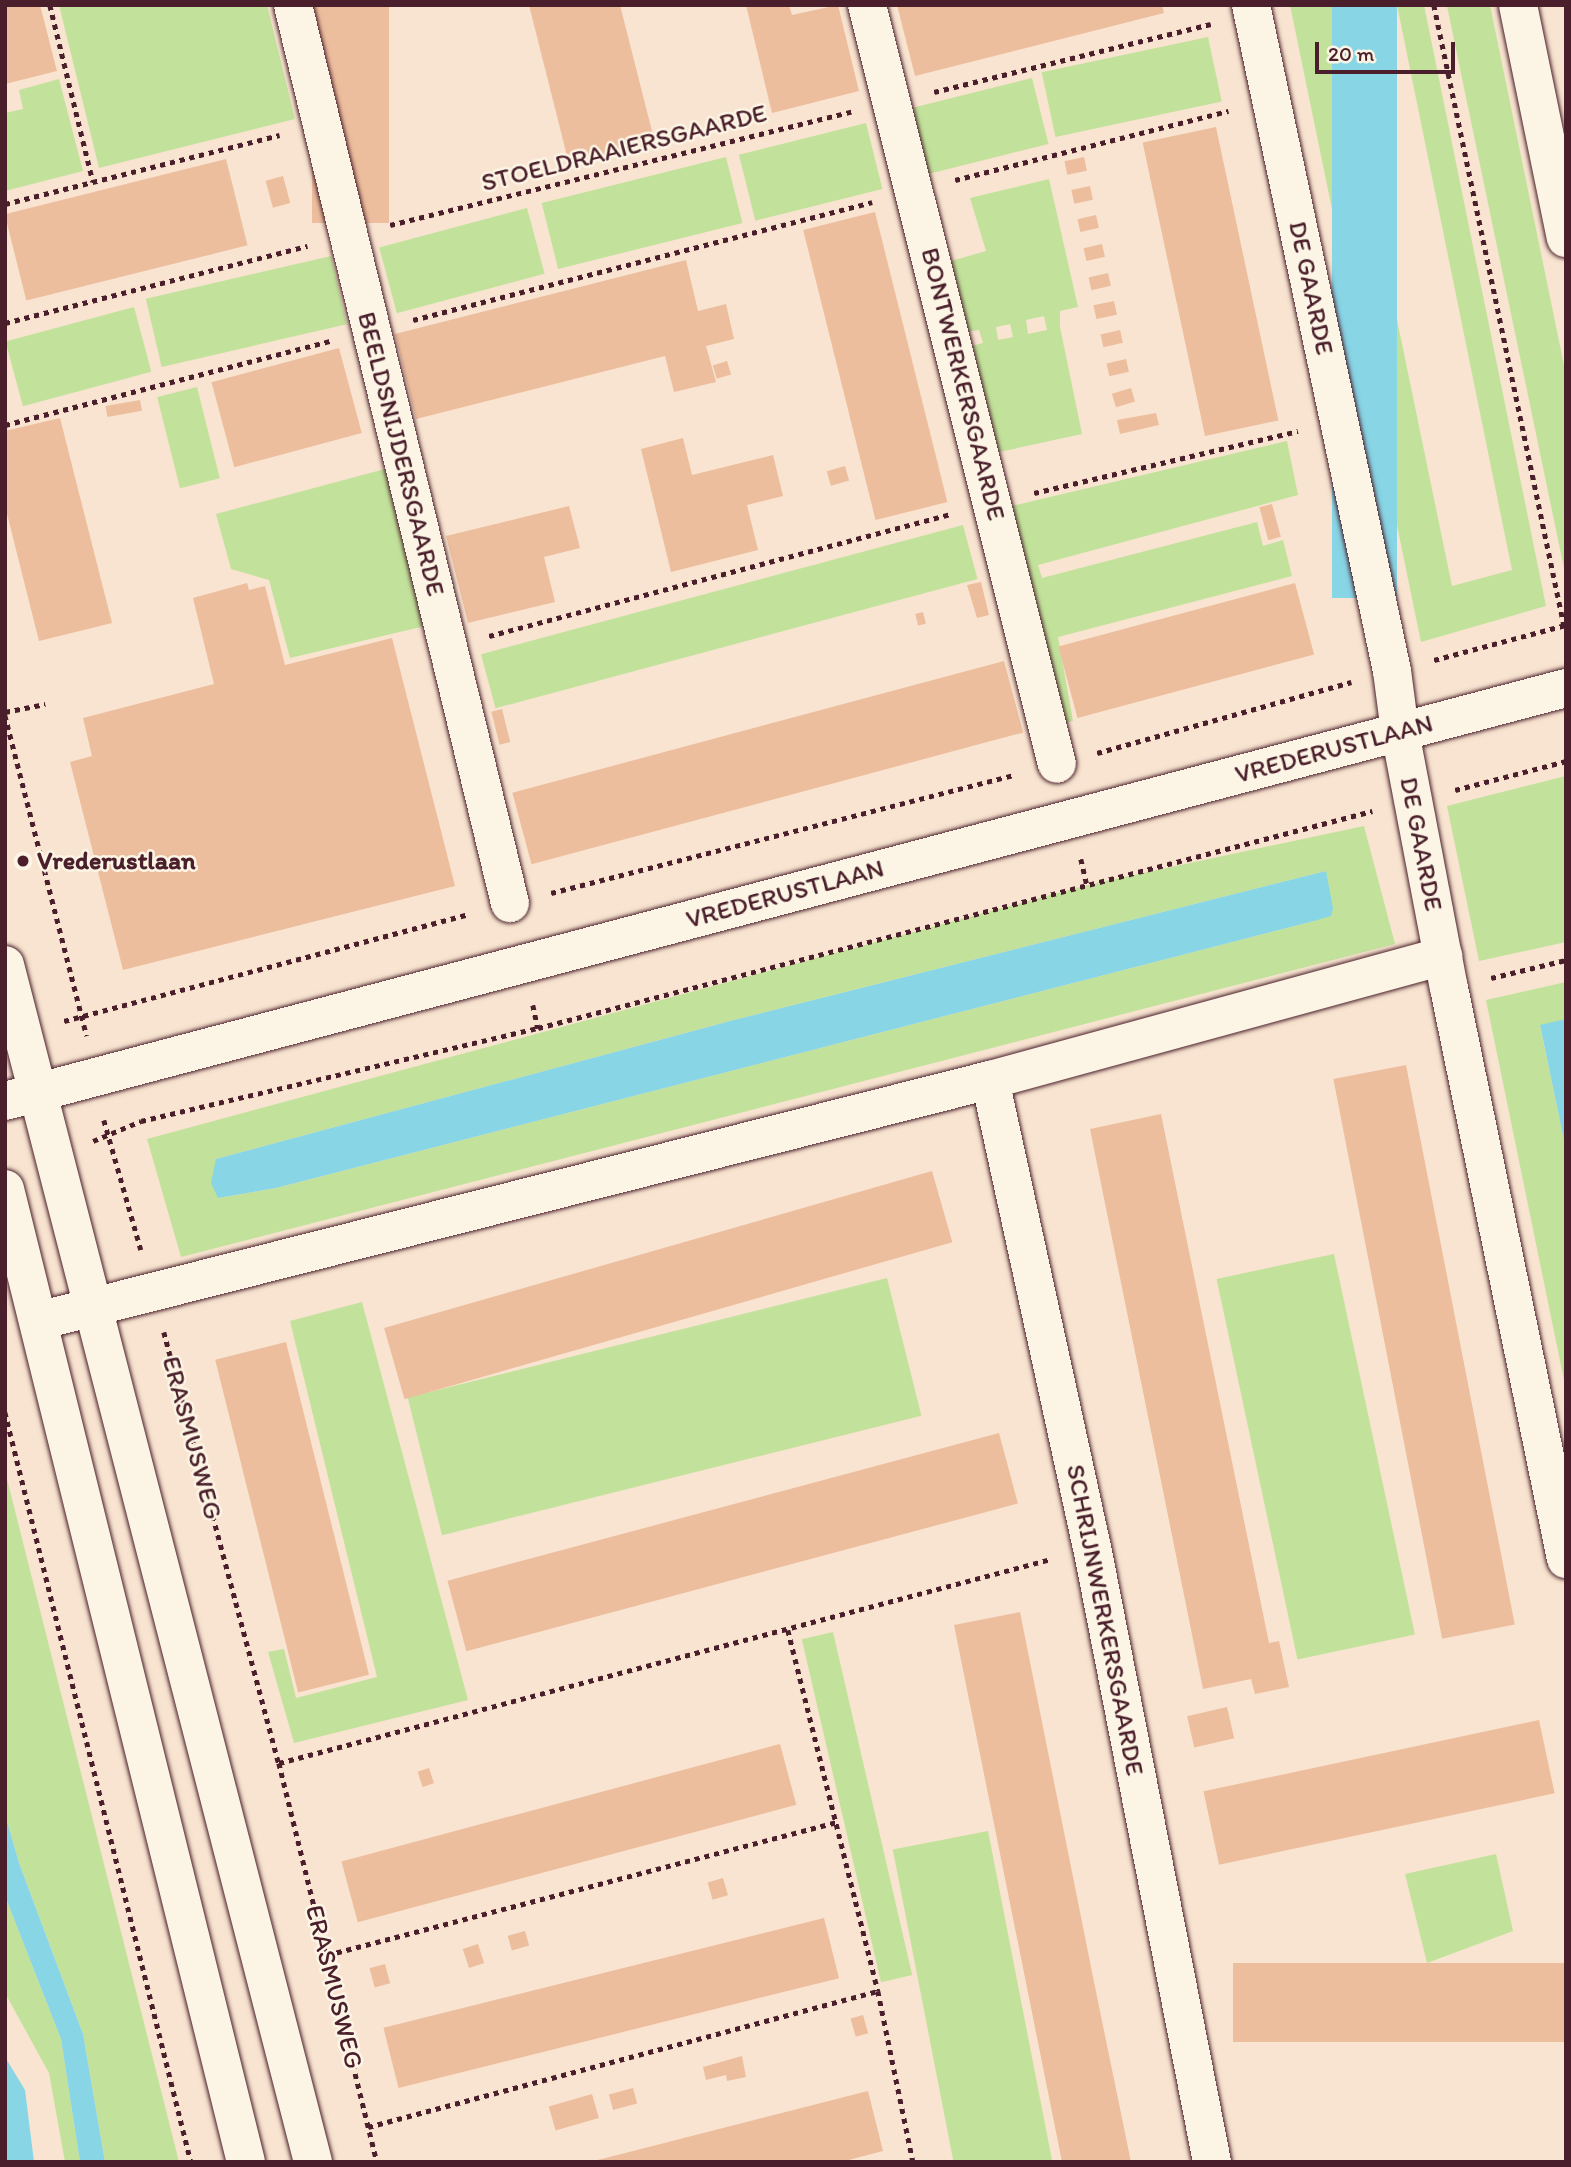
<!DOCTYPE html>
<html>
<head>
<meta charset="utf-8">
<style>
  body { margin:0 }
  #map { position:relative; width:1571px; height:2167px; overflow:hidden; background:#f8e4d0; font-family:Itim,sans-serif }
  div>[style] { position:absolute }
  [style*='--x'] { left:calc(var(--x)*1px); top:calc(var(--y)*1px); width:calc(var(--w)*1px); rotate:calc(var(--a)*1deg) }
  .green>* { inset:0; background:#c2e29b; transform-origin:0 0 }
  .water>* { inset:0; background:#87d5e5; transform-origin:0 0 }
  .building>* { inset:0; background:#edbe9e; transform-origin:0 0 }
  .path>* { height:4.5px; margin-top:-2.25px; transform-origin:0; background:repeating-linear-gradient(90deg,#4a1f2b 0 5px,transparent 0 10px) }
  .roads { filter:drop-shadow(0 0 2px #4a1f2b) drop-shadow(0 0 2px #4a1f2b) }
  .pedestrian>* { height:38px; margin:-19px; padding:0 19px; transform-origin:19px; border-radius:19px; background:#fcf5e5 }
  .minor>* { height:38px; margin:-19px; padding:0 19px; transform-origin:19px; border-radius:19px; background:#fcf5e5 }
  .secondary>* { height:38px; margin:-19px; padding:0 19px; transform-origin:19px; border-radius:19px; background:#fcf5e5 }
  .dots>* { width:19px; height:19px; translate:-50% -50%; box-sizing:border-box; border:4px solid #fcf5e5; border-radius:50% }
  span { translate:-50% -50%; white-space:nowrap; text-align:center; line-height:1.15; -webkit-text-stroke:5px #fcf5e5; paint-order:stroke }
  .street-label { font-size:26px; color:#4a1f2b }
  .poi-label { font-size:26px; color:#4a1f2b; font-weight:700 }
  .left { translate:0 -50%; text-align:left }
  .frame { position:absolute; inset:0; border:7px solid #4a1f2b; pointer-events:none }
  .scale { position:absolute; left:1315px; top:42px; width:140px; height:32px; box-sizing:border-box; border:4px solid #4a1f2b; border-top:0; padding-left:9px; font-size:21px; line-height:24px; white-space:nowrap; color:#4a1f2b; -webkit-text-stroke:5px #fcf5e5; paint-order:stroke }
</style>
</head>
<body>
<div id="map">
  <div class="green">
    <div style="clip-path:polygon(59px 5px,267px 5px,295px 119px,99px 168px)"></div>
    <div style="clip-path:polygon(1290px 5px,1332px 5px,1452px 586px,1512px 570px,1397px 5px,1424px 5px,1546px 606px,1421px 642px)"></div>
    <div style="clip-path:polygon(1490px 5px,1566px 375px,1566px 578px,1447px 6px)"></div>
    <div style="left:1208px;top:37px;width:66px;height:170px;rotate:78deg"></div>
    <div style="left:1032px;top:78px;width:68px;height:128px;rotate:76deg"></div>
    <div style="clip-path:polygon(59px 79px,83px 171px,5px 191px,5px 113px,23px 109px,19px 90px)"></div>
    <div style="left:866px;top:123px;width:68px;height:131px;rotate:76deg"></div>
    <div style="left:726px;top:157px;width:68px;height:190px;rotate:76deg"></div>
    <div style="clip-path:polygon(evenodd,1049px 179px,1078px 307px,1060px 311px,1060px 327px,1082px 434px,990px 454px,968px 347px,983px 343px,979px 330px,965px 332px,951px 261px,986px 251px,970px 198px,1049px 179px,1044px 316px,1047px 330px,1028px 334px,1026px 320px,1044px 316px,1049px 179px,1010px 324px,1013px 337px,998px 340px,996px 327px,1010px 324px)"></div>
    <div style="left:527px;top:208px;width:68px;height:153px;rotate:75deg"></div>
    <div style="left:331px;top:256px;width:70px;height:190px;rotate:77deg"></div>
    <div style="left:134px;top:307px;width:67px;height:133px;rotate:75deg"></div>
    <div style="left:197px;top:387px;width:94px;height:41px;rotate:76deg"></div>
    <div style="clip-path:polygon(1287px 441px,1298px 495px,1038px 565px,1042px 578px,1257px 522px,1263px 546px,1283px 540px,1292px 576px,1058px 637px,1073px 721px,1062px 724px,1007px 507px)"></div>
    <div style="clip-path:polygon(385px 469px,425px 626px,290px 658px,269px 580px,231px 569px,216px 514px)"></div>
    <div style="left:963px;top:525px;width:56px;height:499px;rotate:75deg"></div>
    <div style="clip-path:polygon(1566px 776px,1566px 942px,1479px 961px,1447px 806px)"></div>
    <div style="clip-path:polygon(evenodd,1364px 826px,1395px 944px,181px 1257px,147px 1139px,1087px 885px,1364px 826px,1326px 871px,1314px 921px,276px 1188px,218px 1198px,216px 1159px,734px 1020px,1326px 871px)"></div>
    <div style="clip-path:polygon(1566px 982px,1566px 1019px,1540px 1026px,1566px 1150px,1566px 1390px,1486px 1000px)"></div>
    <div style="left:1334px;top:1254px;width:389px;height:120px;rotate:78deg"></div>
    <div style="left:887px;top:1278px;width:142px;height:494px;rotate:76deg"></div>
    <div style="clip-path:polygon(362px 1302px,468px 1700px,294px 1743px,268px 1652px,284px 1649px,296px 1698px,377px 1677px,290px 1321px)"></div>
    <div style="clip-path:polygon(5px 1471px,179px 2162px,105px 2162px,83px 2034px,19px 1863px,5px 1814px)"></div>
    <div style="left:833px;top:1632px;width:352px;height:32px;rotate:77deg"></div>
    <div style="left:988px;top:1831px;width:338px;height:97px;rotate:79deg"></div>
    <div style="clip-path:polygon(1496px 1854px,1513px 1931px,1427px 1963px,1405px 1874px)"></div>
    <div style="clip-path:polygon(5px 1896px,61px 2039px,80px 2162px,65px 2162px,49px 2073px,5px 1993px)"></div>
  </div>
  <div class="water">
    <div style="left:1332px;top:5px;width:65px;height:593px"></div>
    <div style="clip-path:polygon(1326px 871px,1333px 908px,1331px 916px,1314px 921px,276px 1188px,218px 1198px,211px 1183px,216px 1159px,734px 1020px)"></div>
    <div style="clip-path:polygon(1566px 1019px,1566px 1150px,1540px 1025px)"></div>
    <div style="clip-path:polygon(5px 1814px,19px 1863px,83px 2034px,105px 2162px,80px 2162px,61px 2039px,5px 1896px)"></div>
    <div style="clip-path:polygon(5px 2057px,25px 2090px,34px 2162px,5px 2162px)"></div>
  </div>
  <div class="building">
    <div style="clip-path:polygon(5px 5px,40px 5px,57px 71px,5px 84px)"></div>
    <div style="left:312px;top:5px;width:77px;height:218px"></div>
    <div style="clip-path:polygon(529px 5px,620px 5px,655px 143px,569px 164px)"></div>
    <div style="clip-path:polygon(746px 5px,789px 5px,792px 15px,838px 5px,859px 91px,772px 113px)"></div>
    <div style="clip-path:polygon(897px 5px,1162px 5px,1164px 13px,915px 76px)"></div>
    <div style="left:1216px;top:127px;width:300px;height:75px;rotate:78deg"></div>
    <div style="left:1084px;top:157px;width:14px;height:20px;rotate:78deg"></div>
    <div style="left:226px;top:159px;width:89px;height:228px;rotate:76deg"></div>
    <div style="left:283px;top:176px;width:28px;height:18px;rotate:75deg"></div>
    <div style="left:1090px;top:186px;width:14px;height:19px;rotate:78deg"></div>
    <div style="left:875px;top:212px;width:299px;height:74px;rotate:76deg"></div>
    <div style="left:1096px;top:215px;width:13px;height:19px;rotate:77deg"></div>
    <div style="left:1102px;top:244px;width:13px;height:19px;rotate:77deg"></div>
    <div style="clip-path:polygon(686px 260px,698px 311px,726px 304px,734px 339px,706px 346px,716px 382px,674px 392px,665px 356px,416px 419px,395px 334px)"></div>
    <div style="left:1108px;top:273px;width:13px;height:20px;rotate:77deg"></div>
    <div style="left:1114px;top:301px;width:14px;height:21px;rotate:78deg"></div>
    <div style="left:1120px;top:330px;width:13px;height:20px;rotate:77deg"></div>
    <div style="left:339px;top:348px;width:88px;height:132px;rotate:75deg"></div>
    <div style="left:1126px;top:359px;width:13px;height:20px;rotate:77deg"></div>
    <div style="left:727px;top:361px;width:14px;height:15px;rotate:73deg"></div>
    <div style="left:1131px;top:388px;width:14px;height:20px;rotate:73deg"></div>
    <div style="left:140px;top:400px;width:11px;height:35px;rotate:80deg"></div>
    <div style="clip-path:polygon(1156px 413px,1159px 425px,1120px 434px,1117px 420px)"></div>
    <div style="clip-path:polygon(60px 418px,112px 623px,39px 641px,5px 506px,5px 431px)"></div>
    <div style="clip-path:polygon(683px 438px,692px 475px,773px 455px,783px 496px,747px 505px,758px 550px,671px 572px,641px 449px)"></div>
    <div style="left:845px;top:466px;width:15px;height:19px;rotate:74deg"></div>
    <div style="left:1272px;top:504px;width:34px;height:13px;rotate:75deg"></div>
    <div style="clip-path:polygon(569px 506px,580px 548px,544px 557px,555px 602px,468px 623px,446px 536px)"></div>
    <div style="clip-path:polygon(981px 582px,989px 615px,977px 618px,967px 585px)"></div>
    <div style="clip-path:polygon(247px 583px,249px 590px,265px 586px,285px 665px,392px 638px,455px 886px,123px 970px,70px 762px,92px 756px,83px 718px,214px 684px,193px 598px)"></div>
    <div style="left:1295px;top:583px;width:74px;height:245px;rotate:75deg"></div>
    <div style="left:923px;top:612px;width:12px;height:8px;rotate:76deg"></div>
    <div style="left:1004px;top:661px;width:74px;height:509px;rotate:75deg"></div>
    <div style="left:502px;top:709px;width:34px;height:11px;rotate:76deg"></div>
    <div style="left:1406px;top:1065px;width:570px;height:74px;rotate:79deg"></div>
    <div style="clip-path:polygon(1161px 1114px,1269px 1643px,1279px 1641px,1289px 1687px,1255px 1694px,1251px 1679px,1203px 1689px,1090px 1129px)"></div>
    <div style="left:932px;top:1171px;width:74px;height:570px;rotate:74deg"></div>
    <div style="left:286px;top:1342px;width:343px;height:73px;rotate:76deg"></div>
    <div style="left:999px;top:1433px;width:73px;height:571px;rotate:75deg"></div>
    <div style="clip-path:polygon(1020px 1612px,1093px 1977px,1131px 2162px,1062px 2162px,1052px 2112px,954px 1625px)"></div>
    <div style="left:1227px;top:1707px;width:32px;height:41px;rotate:77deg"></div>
    <div style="left:1539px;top:1720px;width:75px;height:343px;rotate:78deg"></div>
    <div style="left:780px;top:1744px;width:63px;height:454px;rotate:75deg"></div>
    <div style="left:429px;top:1768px;width:16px;height:12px;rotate:72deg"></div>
    <div style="left:723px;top:1878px;width:18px;height:16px;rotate:74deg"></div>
    <div style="left:824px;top:1918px;width:62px;height:454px;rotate:76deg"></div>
    <div style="left:525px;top:1931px;width:15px;height:18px;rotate:74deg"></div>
    <div style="left:478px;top:1944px;width:20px;height:16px;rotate:72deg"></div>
    <div style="left:1566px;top:1963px;width:79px;height:333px;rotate:90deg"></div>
    <div style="left:385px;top:1964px;width:20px;height:16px;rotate:75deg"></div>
    <div style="left:863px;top:2015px;width:19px;height:13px;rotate:74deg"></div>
    <div style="clip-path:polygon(742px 2056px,746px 2077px,727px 2081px,726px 2075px,706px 2080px,703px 2067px)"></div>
    <div style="left:633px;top:2088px;width:16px;height:25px;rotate:75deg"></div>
    <div style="clip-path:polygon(868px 2091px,883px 2151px,841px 2162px,590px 2162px)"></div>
    <div style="left:592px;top:2094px;width:25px;height:45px;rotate:74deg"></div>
  </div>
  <div class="path">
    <div style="--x:50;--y:5;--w:182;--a:76.3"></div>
    <div style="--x:1434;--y:5;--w:633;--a:78.16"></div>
    <div style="--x:934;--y:92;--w:285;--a:-13.8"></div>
    <div style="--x:955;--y:180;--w:282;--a:-14.2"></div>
    <div style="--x:5;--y:204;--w:283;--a:-14.1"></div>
    <div style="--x:390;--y:225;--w:475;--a:-13.8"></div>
    <div style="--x:413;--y:320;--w:474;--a:-14.4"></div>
    <div style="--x:5;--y:323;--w:312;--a:-14.3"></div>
    <div style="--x:5;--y:425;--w:336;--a:-14.5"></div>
    <div style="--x:1034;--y:493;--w:271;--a:-13.2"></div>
    <div style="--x:489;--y:636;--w:478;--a:-14.8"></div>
    <div style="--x:1434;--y:660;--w:137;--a:-14.9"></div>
    <div style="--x:5;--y:712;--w:41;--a:-11.3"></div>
    <div style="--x:5;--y:715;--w:331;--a:75.7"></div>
    <div style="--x:1097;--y:753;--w:264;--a:-15.6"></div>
    <div style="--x:1455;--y:790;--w:115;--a:-14.6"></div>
    <div style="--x:1081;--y:859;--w:27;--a:77"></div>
    <div style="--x:551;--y:893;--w:478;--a:-14.3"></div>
    <div style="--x:1491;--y:978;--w:77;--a:-13.5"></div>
    <div style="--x:533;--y:1005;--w:24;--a:78"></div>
    <div style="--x:64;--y:1021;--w:418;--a:-14.8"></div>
    <div style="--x:104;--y:1120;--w:135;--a:74.1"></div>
    <div style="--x:93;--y:1141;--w:52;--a:-22.6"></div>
    <div style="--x:141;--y:1121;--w:408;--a:-13.2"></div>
    <div style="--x:538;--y:1028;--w:862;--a:-14.58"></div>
    <div style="--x:164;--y:1332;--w:446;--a:75.1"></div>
    <div style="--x:279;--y:1763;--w:411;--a:76.2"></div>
    <div style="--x:5;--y:1412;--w:773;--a:76.07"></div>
    <div style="--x:788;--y:1630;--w:372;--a:76"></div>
    <div style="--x:878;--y:1991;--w:175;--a:78.4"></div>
    <div style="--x:279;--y:1763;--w:798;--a:-14.8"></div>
    <div style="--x:327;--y:1955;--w:527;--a:-14.62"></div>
    <div style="--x:368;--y:2127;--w:528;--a:-14.93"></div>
  </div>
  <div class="roads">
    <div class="pedestrian">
      <div style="--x:293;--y:5;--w:924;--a:76.42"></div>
      <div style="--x:867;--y:5;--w:782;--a:75.95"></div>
    </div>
    <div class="minor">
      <div style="--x:1251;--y:5;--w:681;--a:78.05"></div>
      <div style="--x:1392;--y:671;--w:62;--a:82.5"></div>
      <div style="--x:1400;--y:732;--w:261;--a:79.2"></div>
      <div style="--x:1449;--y:988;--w:583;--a:78.42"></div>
      <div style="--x:1518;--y:5;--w:238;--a:78.4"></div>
      <div style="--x:990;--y:1080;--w:478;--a:77.7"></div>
      <div style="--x:1092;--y:1547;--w:627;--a:78.96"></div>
      <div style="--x:5;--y:1101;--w:1615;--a:-14.82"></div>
      <div style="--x:38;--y:1321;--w:982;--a:-14.21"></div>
      <div style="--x:990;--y:1080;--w:470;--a:-15.3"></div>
    </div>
    <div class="secondary">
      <div style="--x:5;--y:965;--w:1236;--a:75.57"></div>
      <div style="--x:5;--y:1189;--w:1002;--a:76.09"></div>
    </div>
  </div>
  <div class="dots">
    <div style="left:23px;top:861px;background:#4a1f2b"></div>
  </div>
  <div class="street-label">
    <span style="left:624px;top:148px;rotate:-14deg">STOELDRAAIERSGAARDE</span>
    <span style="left:1311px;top:288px;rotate:78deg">DE GAARDE</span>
    <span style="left:963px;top:384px;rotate:76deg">BONTWERKERSGAARDE</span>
    <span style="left:401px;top:454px;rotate:76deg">BEELDSNIJDERSGAARDE</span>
    <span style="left:1334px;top:749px;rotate:-15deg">VREDERUSTLAAN</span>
    <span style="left:1421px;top:844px;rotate:79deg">DE GAARDE</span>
    <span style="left:785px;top:894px;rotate:-15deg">VREDERUSTLAAN</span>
    <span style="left:192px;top:1438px;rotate:75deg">ERASMUSWEG</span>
    <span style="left:1105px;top:1620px;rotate:79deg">SCHRIJNWERKERSGAARDE</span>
    <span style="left:334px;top:1987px;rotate:76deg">ERASMUSWEG</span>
  </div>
  <div class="poi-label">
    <span class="left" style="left:37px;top:861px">Vrederustlaan</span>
  </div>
  <div class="frame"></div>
  <div class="scale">20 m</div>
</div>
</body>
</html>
